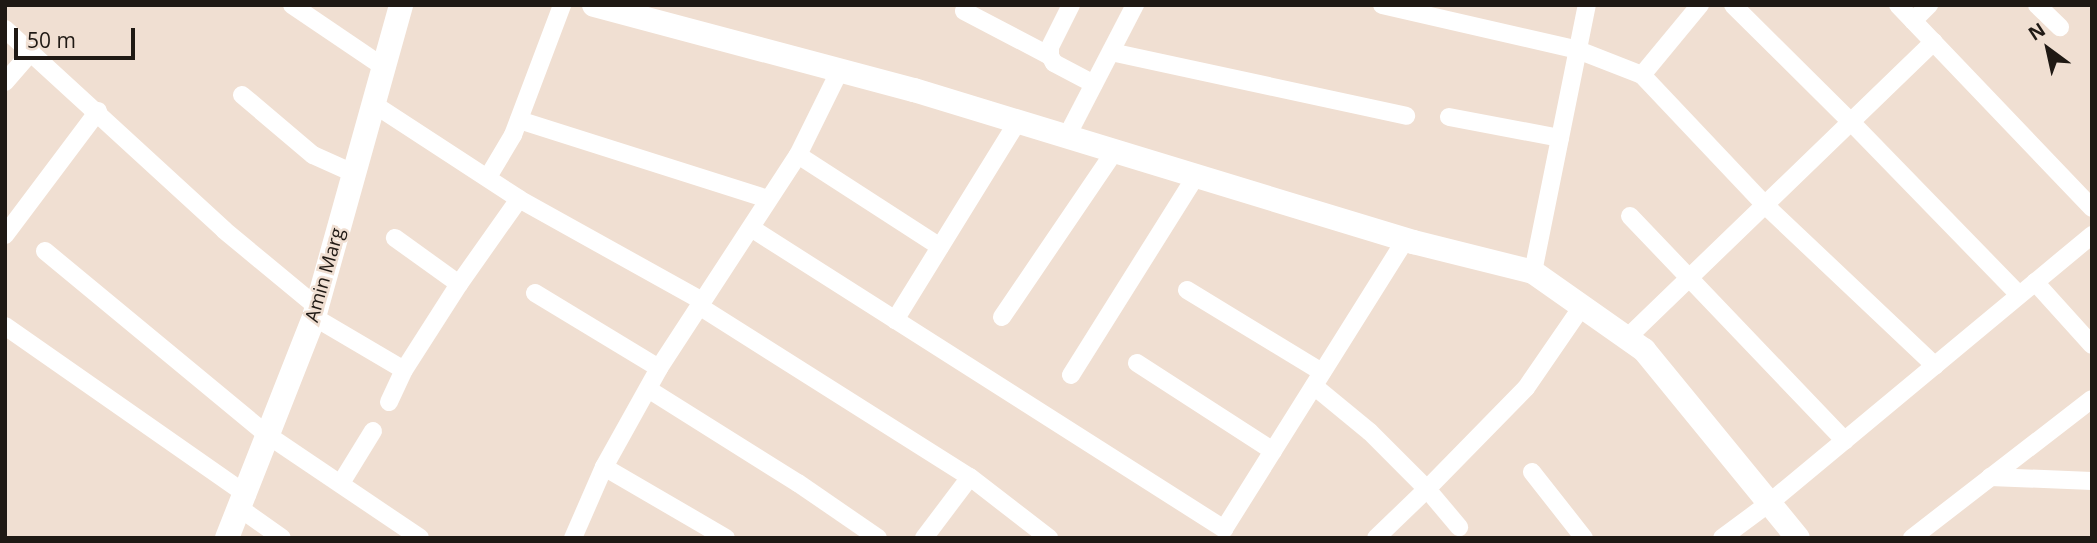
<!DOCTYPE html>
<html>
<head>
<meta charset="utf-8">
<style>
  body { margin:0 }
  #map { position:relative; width:2097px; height:543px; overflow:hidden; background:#f0dfd2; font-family:"Open Sans",sans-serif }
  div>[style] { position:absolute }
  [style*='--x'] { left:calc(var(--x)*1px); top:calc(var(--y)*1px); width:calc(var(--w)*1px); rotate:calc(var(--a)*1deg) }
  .street>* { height:18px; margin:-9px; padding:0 9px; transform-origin:9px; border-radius:9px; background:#fff }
  .secondary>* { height:24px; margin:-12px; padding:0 12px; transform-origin:12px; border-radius:12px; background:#fff }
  span { translate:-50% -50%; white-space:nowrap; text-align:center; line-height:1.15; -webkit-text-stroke:5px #f0dfd2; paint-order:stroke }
  .street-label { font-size:19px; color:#1f1914 }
  .frame { position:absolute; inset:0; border:7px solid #1f1914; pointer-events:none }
  .north { position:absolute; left:2013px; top:14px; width:70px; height:70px; -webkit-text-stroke:5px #f0dfd2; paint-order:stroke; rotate:327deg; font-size:19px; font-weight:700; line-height:28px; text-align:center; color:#1f1914 }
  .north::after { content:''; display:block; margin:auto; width:24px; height:32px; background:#1f1914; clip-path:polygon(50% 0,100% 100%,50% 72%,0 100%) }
  .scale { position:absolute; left:14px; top:28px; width:121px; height:32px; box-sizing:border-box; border:4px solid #1f1914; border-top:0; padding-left:9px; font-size:21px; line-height:24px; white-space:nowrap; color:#1f1914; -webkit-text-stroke:5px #f0dfd2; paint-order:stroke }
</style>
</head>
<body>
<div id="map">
  <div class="street">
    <div style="--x:292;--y:5;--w:109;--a:34.1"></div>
    <div style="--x:1071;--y:5;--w:47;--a:116.6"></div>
    <div style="--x:1050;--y:47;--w:9;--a:90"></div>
    <div style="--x:1050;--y:56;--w:8;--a:60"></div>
    <div style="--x:1054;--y:63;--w:45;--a:27.7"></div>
    <div style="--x:1382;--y:5;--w:201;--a:12.9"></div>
    <div style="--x:1578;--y:50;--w:69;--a:21.3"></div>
    <div style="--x:1642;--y:75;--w:91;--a:-50.4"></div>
    <div style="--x:1733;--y:5;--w:166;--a:44.8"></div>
    <div style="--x:1851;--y:122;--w:241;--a:45.8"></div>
    <div style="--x:1898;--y:5;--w:281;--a:46.3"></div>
    <div style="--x:2037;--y:5;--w:32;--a:44"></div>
    <div style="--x:964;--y:11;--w:97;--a:27.6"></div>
    <div style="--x:1913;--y:21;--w:23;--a:-45"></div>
    <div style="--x:5;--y:29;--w:297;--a:42.5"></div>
    <div style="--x:224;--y:230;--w:121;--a:39.6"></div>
    <div style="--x:1111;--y:52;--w:302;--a:12.2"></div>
    <div style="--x:1642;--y:75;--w:179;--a:46.6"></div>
    <div style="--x:1765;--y:205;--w:234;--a:43.4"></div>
    <div style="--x:5;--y:82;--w:40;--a:-49"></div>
    <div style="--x:242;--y:95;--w:93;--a:40.2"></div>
    <div style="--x:313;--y:155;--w:44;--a:24.2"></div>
    <div style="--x:372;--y:103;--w:176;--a:33.1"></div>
    <div style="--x:519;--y:199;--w:104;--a:125.2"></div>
    <div style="--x:459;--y:284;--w:79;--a:-144.3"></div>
    <div style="--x:1449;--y:117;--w:113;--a:10.7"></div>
    <div style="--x:519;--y:120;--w:261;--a:17.6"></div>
    <div style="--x:1067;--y:136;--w:148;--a:-62.6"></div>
    <div style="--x:798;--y:155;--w:169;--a:32.9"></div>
    <div style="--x:488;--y:177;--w:49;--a:-59.2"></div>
    <div style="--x:513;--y:135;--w:139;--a:-69.3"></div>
    <div style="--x:519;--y:199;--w:210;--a:29.1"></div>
    <div style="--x:1630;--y:216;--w:311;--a:46.3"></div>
    <div style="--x:751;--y:228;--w:561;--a:32.47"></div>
    <div style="--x:1224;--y:529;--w:341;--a:-57.9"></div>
    <div style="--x:5;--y:235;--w:155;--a:-53.1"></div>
    <div style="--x:45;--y:251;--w:291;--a:39.6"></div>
    <div style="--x:269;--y:436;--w:182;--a:34"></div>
    <div style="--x:1533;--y:272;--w:272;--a:-78.6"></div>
    <div style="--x:2035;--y:282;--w:85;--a:47.9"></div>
    <div style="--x:1187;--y:290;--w:158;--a:31.3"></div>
    <div style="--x:535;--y:293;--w:145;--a:31.2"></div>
    <div style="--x:699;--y:306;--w:320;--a:32.3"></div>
    <div style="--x:970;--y:477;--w:100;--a:37.7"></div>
    <div style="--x:314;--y:317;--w:104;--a:30.5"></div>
    <div style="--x:404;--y:370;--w:102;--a:-57.4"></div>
    <div style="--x:1002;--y:317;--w:201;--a:-55.8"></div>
    <div style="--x:895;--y:320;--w:234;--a:-58.3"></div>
    <div style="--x:5;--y:326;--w:295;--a:34.9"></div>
    <div style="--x:1628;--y:337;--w:425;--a:-44"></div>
    <div style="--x:1137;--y:363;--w:162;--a:32.9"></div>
    <div style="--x:1071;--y:375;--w:235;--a:-57.9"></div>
    <div style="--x:1314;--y:386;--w:72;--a:39.4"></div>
    <div style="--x:1370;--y:432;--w:81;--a:45"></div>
    <div style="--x:1427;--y:489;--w:141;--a:-45.6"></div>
    <div style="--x:1526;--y:388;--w:101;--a:-55.5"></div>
    <div style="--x:648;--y:389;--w:177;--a:32.1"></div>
    <div style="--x:798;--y:483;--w:97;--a:34.5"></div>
    <div style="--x:389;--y:402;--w:35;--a:-65"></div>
    <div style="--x:604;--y:467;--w:141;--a:30.2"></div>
    <div style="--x:1532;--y:472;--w:84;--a:51.8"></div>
    <div style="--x:1990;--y:477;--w:102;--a:2.2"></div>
    <div style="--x:341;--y:483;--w:61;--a:-58.4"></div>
    <div style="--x:241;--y:509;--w:50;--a:35.3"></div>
    <div style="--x:573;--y:538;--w:77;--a:-66.4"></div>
    <div style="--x:604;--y:467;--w:113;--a:-60.9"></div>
    <div style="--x:659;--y:368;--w:254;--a:-56.9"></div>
    <div style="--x:798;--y:155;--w:95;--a:-63.7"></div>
    <div style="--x:924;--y:538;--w:76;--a:-53"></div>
    <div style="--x:1376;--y:538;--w:71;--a:-43.9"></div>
    <div style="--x:1427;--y:489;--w:50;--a:49.9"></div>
    <div style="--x:1722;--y:538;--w:57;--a:-36.5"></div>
    <div style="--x:1768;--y:504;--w:421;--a:-39.7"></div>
    <div style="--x:1912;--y:538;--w:227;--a:-37.7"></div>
  </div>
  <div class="secondary">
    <div style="--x:594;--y:5;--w:331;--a:14.9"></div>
    <div style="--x:914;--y:90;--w:522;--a:16.94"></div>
    <div style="--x:1413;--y:242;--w:124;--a:14"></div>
    <div style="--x:1533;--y:272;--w:136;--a:35.1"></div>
    <div style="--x:1644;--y:350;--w:243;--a:50.7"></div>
    <div style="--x:227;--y:538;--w:238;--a:-68.5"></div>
    <div style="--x:314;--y:317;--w:324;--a:-74.4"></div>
  </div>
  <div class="street-label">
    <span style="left:325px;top:275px;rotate:-74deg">Amin Marg</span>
  </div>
  <div class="frame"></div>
  <div class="north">N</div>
  <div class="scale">50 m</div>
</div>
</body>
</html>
